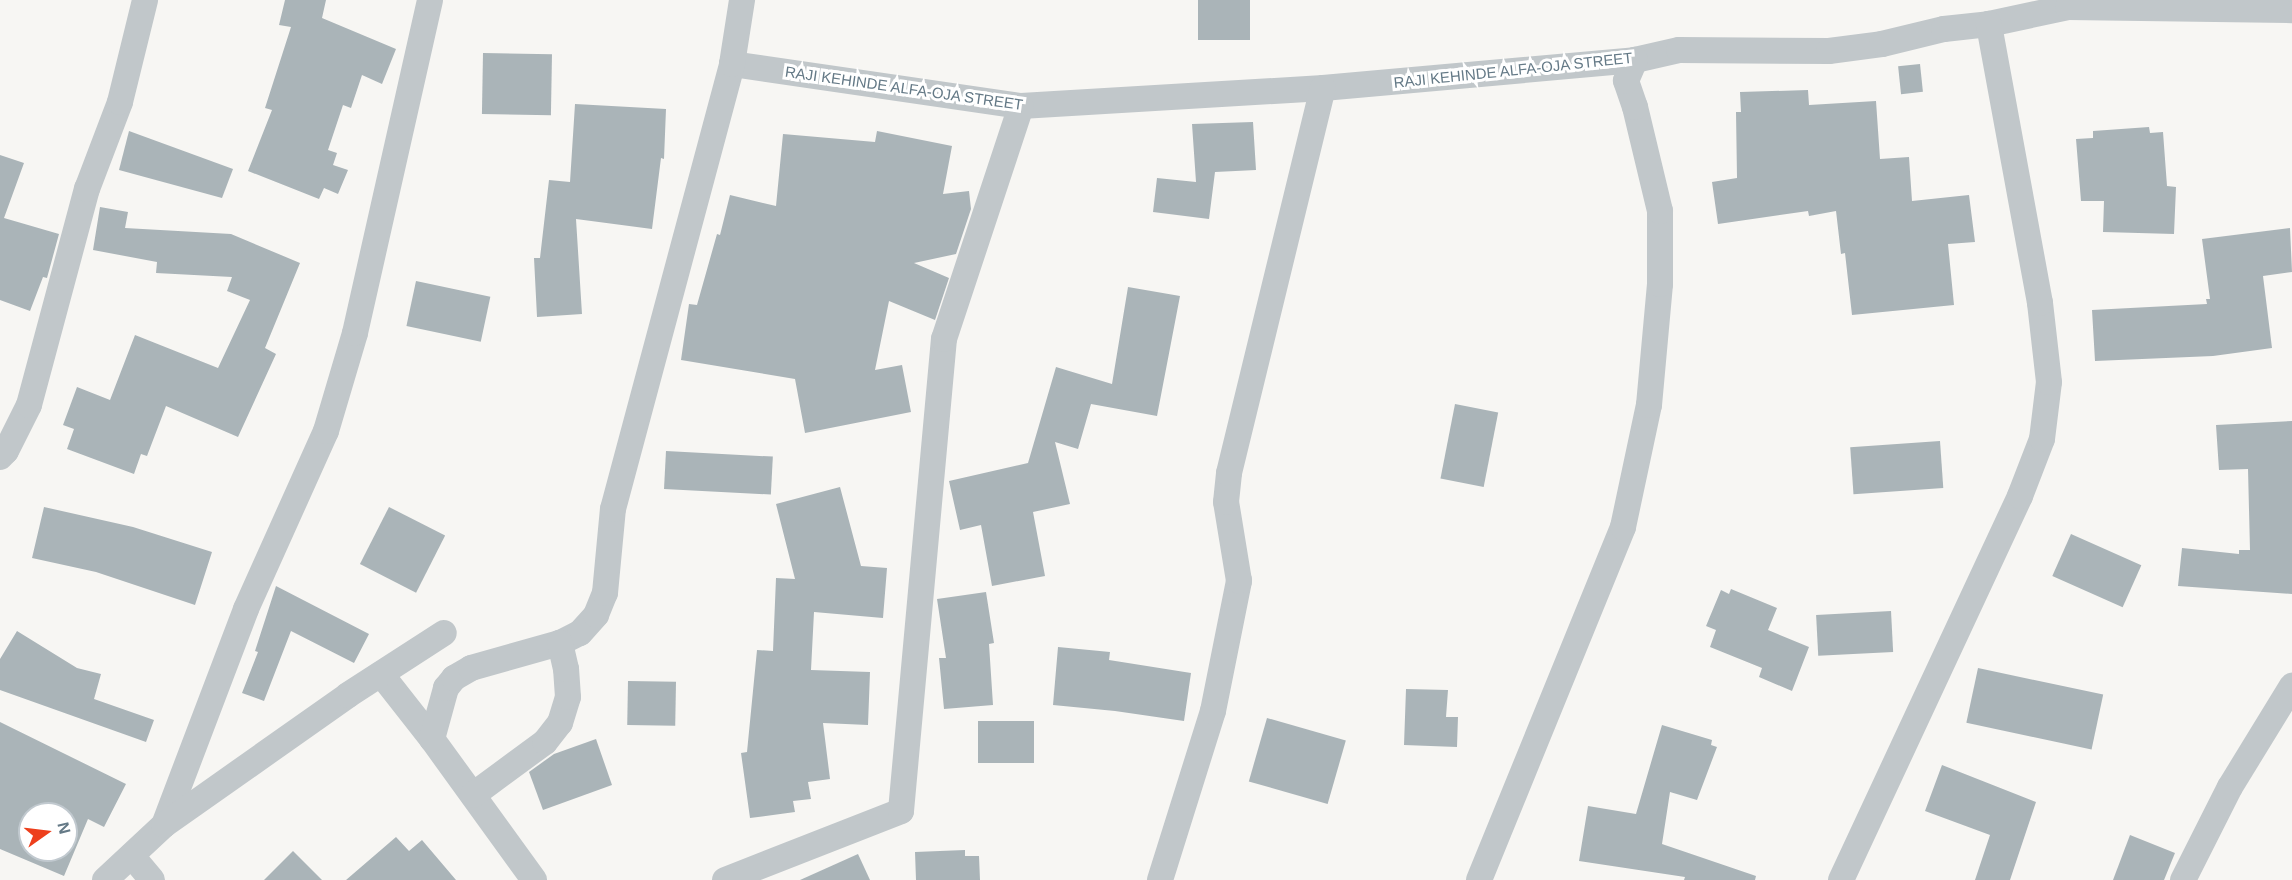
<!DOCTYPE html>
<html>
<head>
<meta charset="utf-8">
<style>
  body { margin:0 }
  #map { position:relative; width:2292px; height:880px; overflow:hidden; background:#f7f6f3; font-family:Helvetica,sans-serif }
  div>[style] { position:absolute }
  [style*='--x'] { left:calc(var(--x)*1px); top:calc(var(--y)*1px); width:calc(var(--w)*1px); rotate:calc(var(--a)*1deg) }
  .building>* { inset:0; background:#aab4b8; transform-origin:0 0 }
  .minor>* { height:26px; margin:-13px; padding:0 13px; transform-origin:13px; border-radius:13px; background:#c1c7ca }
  span { translate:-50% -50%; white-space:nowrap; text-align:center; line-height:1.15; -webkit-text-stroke:6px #fff; paint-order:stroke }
  .street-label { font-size:15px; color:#647986 }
  .north { position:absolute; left:18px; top:802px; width:60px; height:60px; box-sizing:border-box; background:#fff; border:2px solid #c1c9cf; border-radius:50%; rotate:76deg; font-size:16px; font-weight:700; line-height:24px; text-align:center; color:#647986 }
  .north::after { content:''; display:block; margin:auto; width:21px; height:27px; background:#ed3f1c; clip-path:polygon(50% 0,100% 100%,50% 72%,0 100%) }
</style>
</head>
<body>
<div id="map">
  <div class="building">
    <div style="clip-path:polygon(285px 0,326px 0,322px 18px,396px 49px,382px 84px,362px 75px,351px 108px,343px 105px,328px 150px,337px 153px,333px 165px,348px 170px,338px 194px,324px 188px,319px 199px,248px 171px,272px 110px,265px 108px,291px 27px,279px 25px)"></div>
    <div style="left:1198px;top:0;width:52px;height:40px"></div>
    <div style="left:483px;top:53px;width:69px;height:61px;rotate:1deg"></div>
    <div style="left:1920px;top:64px;width:28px;height:22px;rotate:84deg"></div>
    <div style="clip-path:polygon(1808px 90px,1809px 105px,1876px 101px,1880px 159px,1909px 157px,1912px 201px,1969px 195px,1975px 242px,1948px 244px,1954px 305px,1852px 315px,1845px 253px,1841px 254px,1836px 211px,1809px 216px,1808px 211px,1718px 224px,1712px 182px,1737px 178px,1736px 112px,1741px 112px,1740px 92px)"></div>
    <div style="clip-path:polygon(575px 104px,666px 109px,664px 159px,661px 158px,652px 229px,576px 219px,582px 314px,537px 317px,534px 258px,540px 258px,549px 180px,570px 182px)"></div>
    <div style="clip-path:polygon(1253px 122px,1256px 170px,1215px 172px,1209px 219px,1153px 212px,1157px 178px,1196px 182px,1192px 124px)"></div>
    <div style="clip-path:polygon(2149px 127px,2150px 133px,2163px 132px,2167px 186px,2176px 187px,2174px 234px,2103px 232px,2104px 201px,2081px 201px,2076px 139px,2093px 138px,2093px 131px)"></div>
    <div style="clip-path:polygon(129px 131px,233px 169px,222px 198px,119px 170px)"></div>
    <div style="clip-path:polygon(877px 131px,952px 146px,943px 194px,969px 191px,971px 209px,956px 254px,914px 263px,949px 278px,935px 320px,889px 301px,875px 370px,902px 365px,911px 412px,805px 433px,795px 379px,681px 360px,689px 304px,697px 305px,717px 234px,720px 235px,730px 195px,776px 206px,783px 134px,875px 142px)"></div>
    <div style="clip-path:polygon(0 155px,24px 163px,4px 218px,59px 234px,47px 278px,43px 277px,30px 311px,0 300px)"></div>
    <div style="clip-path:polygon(100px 207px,128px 212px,125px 228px,231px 234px,300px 263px,265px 348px,276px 354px,238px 437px,166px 406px,147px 456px,141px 454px,134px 474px,67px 449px,74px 429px,63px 425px,77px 387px,110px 400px,135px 335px,218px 368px,250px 300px,227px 291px,232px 277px,156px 273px,157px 262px,93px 250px)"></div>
    <div style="clip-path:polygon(2290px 228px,2292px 272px,2263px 276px,2272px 348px,2213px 356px,2095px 361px,2092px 310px,2207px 304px,2206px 299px,2210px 299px,2202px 239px)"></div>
    <div style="left:416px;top:281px;width:76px;height:46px;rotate:12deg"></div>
    <div style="clip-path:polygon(1128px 287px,1180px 296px,1157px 416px,1091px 404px,1078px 449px,1055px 442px,1070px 504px,1033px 512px,1045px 576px,992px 586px,981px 525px,960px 530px,949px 481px,1028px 463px,1056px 367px,1112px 384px)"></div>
    <div style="left:1455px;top:404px;width:44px;height:76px;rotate:11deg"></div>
    <div style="clip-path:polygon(2292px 421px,2292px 594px,2178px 586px,2182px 548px,2239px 554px,2239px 550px,2250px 550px,2248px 469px,2219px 470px,2216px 425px)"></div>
    <div style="left:1940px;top:441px;width:47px;height:90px;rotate:86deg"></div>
    <div style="left:666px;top:451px;width:107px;height:38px;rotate:3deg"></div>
    <div style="clip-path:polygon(840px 487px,861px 566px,887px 568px,883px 618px,814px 612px,811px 670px,870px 672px,868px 725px,823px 723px,830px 779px,808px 782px,811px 799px,793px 801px,795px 812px,750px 818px,741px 753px,747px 752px,757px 650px,773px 651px,776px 578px,795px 579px,776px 504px)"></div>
    <div style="clip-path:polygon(44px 507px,133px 527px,212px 552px,195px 605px,96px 572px,32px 558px)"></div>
    <div style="left:389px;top:507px;width:63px;height:64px;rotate:27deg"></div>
    <div style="left:2071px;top:534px;width:77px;height:46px;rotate:24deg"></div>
    <div style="clip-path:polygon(276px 586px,369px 634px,354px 663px,291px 631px,264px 701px,242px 693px,258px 652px,255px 651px)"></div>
    <div style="clip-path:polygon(1731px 589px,1777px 608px,1768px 630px,1809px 647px,1792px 691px,1759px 677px,1762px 668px,1710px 647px,1716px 630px,1706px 626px,1721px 590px,1729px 594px)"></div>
    <div style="clip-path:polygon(986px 592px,994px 643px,989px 644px,993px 705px,944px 709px,939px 658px,946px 658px,937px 599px)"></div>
    <div style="left:1891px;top:611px;width:41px;height:75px;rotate:87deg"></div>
    <div style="clip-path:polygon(17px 631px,77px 668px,101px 674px,94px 699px,154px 720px,146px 742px,0 690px,0 659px)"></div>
    <div style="clip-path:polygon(1058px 647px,1110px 652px,1109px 660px,1191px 673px,1184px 721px,1115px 711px,1053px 705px)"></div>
    <div style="left:1978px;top:668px;width:128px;height:56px;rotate:12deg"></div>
    <div style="left:628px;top:681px;width:48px;height:44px;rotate:1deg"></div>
    <div style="clip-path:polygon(1406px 689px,1448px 690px,1446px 717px,1458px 717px,1457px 747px,1404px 745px)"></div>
    <div style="left:1267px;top:718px;width:82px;height:66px;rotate:16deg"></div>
    <div style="left:978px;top:721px;width:56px;height:42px"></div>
    <div style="clip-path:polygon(evenodd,0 722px,126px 784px,104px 827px,88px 819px,64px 876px,0 849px,0 722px,30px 814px,66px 814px,66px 850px,30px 850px,30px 814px)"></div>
    <div style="clip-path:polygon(1662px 725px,1712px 740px,1711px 745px,1717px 747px,1697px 800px,1670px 792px,1662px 844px,1756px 876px,1755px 880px,1684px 880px,1685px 877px,1579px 861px,1588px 806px,1636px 814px)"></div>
    <div style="clip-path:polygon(596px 739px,612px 785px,543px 810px,529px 772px,554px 754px)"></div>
    <div style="clip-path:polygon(1942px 765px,2036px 802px,2010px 880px,1975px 880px,1990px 835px,1925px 811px)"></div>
    <div style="clip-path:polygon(2130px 835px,2175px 853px,2164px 880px,2113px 880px)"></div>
    <div style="clip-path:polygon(396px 837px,409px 851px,422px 840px,456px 880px,346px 880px)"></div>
    <div style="clip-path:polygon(965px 850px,965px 856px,979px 856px,980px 880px,916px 880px,915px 852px)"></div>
    <div style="clip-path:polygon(293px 851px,322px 880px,264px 880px)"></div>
    <div style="clip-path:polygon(858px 854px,870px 880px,800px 880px)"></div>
  </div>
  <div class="minor">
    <div style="--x:732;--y:64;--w:292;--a:8.3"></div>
    <div style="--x:1021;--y:106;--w:303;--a:-3.4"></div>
    <div style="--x:1323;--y:88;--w:313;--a:-5.1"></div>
    <div style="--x:1635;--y:60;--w:45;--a:-12.8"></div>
    <div style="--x:1679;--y:50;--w:150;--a:0.4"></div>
    <div style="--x:1829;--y:51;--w:53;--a:-7.5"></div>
    <div style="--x:1882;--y:44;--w:64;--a:-13.6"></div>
    <div style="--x:1944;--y:29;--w:45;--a:-6.3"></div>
    <div style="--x:1989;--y:24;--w:81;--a:-12.1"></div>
    <div style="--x:2068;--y:7;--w:224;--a:0.8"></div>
    <div style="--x:0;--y:457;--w:8;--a:-45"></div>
    <div style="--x:6;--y:451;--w:51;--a:-63.4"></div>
    <div style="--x:29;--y:405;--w:224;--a:-75"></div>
    <div style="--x:87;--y:189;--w:93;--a:-69.2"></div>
    <div style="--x:120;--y:102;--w:105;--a:-76.2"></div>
    <div style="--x:381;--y:674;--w:83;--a:51.9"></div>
    <div style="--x:432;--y:739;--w:174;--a:54.1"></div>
    <div style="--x:432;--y:739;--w:53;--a:-74.6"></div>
    <div style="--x:446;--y:688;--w:13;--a:-51"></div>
    <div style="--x:454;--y:678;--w:20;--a:-30"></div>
    <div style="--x:471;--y:668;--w:92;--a:-15.7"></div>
    <div style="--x:560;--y:643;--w:22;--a:-27"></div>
    <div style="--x:580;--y:633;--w:24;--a:-48"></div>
    <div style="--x:596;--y:615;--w:24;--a:-68"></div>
    <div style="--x:605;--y:593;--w:84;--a:-84.6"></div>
    <div style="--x:613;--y:509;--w:461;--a:-75"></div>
    <div style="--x:732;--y:64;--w:65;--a:-81.1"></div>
    <div style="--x:473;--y:795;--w:89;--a:-36.4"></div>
    <div style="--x:545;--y:742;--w:24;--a:-52"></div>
    <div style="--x:560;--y:723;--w:27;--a:-73"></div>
    <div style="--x:568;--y:697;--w:28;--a:-94"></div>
    <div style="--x:566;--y:669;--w:27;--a:-103"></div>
    <div style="--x:164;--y:825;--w:231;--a:-69.2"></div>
    <div style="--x:246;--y:609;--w:195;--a:-65.8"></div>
    <div style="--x:326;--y:431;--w:102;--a:-73.5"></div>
    <div style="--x:355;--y:333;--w:341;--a:-77.3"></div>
    <div style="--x:132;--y:856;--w:31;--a:50"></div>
    <div style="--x:105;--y:880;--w:81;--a:-43"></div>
    <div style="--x:164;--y:825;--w:225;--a:-35.2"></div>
    <div style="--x:348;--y:695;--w:114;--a:-32.9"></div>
    <div style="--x:725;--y:880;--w:189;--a:-21.4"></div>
    <div style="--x:901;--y:811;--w:474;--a:-84.8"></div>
    <div style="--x:944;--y:339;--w:245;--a:-71.7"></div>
    <div style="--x:1160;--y:880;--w:177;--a:-72.6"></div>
    <div style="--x:1213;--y:711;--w:133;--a:-78.7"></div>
    <div style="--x:1239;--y:581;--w:80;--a:-99.3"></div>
    <div style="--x:1226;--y:502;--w:29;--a:-84"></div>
    <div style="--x:1229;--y:473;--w:396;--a:-76.3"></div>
    <div style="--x:1479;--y:880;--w:381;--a:-67.8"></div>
    <div style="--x:1623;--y:527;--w:125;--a:-78"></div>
    <div style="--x:1649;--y:405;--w:121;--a:-84.8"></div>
    <div style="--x:1660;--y:284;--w:73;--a:-90"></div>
    <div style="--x:1660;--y:211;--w:107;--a:-103.5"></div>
    <div style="--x:1635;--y:107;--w:28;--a:-109"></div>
    <div style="--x:1626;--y:81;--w:23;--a:-67"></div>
    <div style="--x:1841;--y:880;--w:424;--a:-65"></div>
    <div style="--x:2020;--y:496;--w:61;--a:-68.9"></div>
    <div style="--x:2042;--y:439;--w:57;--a:-83"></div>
    <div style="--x:2049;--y:382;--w:80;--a:-96.5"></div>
    <div style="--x:2040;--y:303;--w:284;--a:-100.4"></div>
    <div style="--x:2183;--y:880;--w:104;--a:-63.2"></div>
    <div style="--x:2230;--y:787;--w:119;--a:-58.5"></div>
  </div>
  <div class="street-label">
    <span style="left:1513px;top:70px;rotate:-6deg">RAJI KEHINDE ALFA-OJA STREET</span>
    <span style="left:904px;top:88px;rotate:8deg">RAJI KEHINDE ALFA-OJA STREET</span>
  </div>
  <div class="north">N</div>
</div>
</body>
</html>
